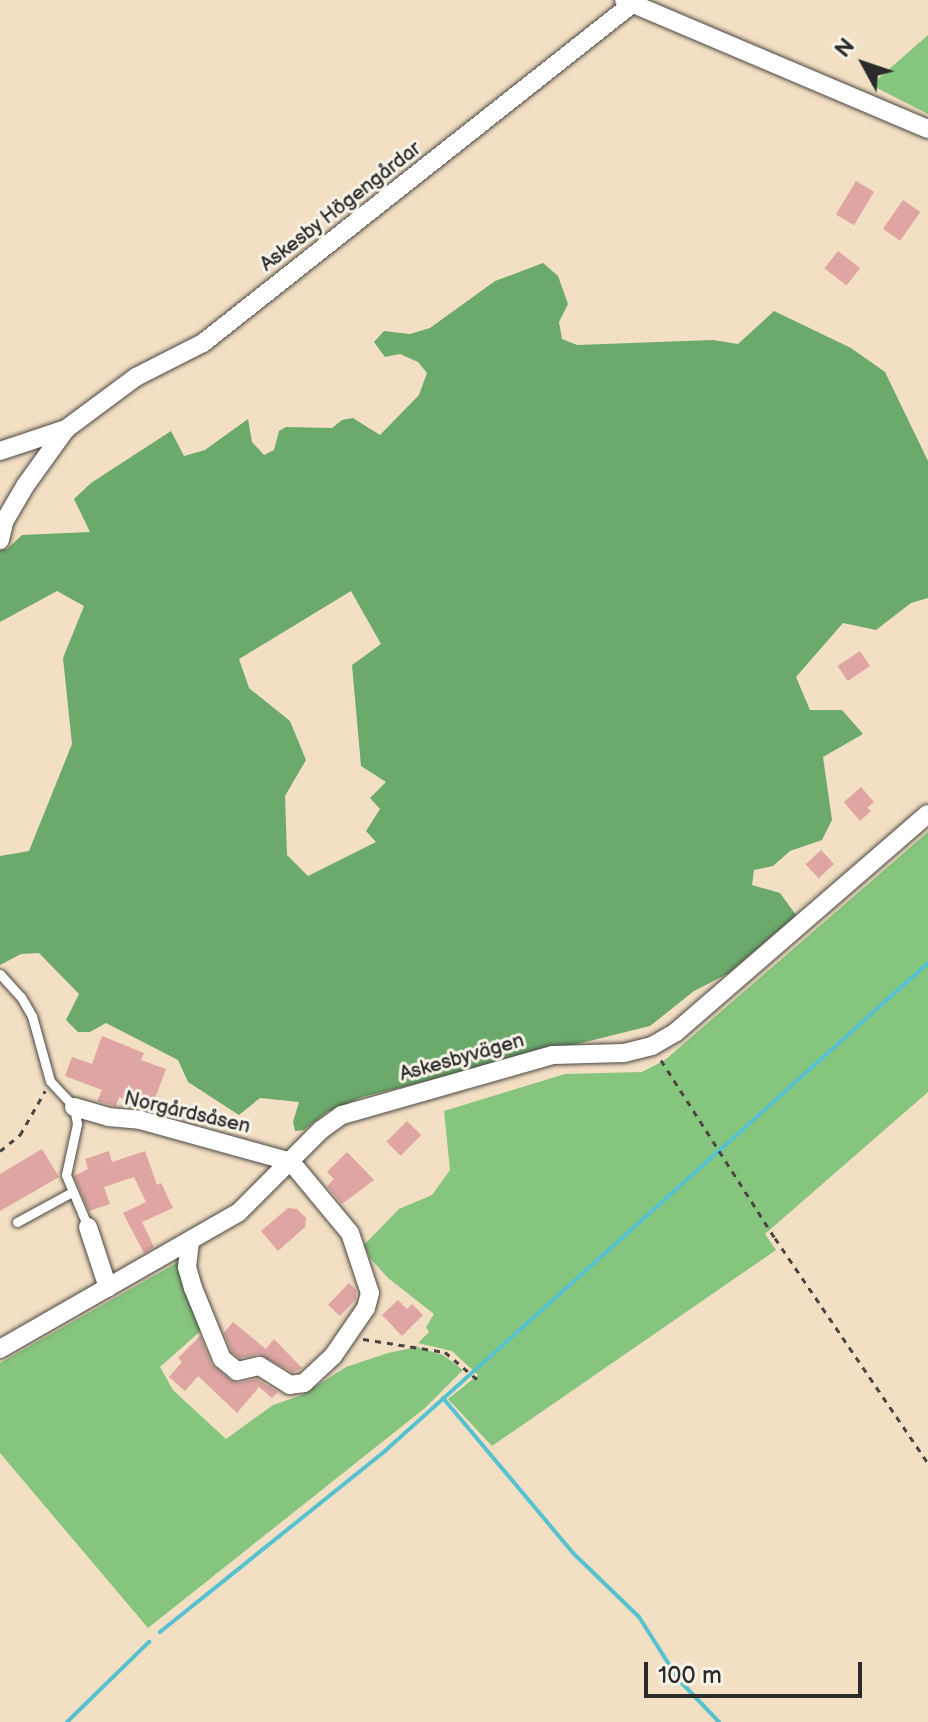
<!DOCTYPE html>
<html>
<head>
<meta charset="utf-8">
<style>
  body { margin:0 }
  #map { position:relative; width:928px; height:1722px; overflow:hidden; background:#f3dfc3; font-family:"Balsamiq Sans",sans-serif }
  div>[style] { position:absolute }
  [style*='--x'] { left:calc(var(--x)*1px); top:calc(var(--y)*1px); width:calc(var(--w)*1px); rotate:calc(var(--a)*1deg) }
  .green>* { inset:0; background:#86c57d }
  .forest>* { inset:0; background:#6caa6c }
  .stream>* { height:4px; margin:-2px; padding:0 2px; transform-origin:2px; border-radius:2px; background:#56c2cf }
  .building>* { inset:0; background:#dea5a2; transform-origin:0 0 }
  .path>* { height:3px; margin-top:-1.5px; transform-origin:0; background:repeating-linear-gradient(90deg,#494642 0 6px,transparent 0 12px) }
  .roads { filter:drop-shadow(0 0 2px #494642) drop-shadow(0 0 2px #494642) }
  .service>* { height:9px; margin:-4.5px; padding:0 4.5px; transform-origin:4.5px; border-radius:4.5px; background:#fff }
  .minor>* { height:18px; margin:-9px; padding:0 9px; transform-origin:9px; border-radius:9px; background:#fff }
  span { translate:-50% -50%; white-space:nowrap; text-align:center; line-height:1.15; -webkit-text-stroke:6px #f7f3e8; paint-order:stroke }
  .street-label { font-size:20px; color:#2b2b2b }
  .north { position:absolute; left:824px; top:24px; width:80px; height:80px; -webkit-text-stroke:6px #f7f3e8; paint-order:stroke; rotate:310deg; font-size:22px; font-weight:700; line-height:32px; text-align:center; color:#2b2b2b }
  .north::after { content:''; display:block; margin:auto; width:28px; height:36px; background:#2b2b2b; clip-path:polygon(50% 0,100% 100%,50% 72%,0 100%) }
  .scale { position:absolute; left:644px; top:1662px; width:218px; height:36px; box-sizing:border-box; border:4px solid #2b2b2b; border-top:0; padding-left:10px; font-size:24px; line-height:28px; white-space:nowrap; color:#2b2b2b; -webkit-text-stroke:6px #f7f3e8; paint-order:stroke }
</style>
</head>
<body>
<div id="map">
  <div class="green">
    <div style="clip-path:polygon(928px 35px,928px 114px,871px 85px)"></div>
    <div style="clip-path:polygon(928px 832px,928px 1092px,765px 1234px,776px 1250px,492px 1446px,448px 1399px,478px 1375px,452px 1351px,418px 1343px,429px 1332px,426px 1327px,434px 1314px,388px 1278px,371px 1259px,364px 1245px,399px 1209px,432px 1195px,450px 1170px,444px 1111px,565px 1074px,642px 1072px,665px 1060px)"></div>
    <div style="clip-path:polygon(180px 1261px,205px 1327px,160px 1367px,173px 1390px,226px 1439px,273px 1405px,302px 1395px,346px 1367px,388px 1353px,417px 1347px,443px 1355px,463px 1370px,425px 1408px,148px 1628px,0 1453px,0 1363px)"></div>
  </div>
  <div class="forest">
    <div style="clip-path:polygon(evenodd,543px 263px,558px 276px,568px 304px,559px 322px,562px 339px,577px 345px,713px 340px,738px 344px,774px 311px,851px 348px,885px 372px,928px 461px,928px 598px,911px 603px,876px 630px,843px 623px,796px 677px,810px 710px,842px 710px,863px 734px,823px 757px,832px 820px,822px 840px,790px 851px,773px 866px,754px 870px,752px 885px,780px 893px,796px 915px,729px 973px,694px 991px,650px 1026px,362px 1097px,327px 1112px,304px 1130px,295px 1131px,293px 1122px,299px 1102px,260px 1098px,239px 1115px,188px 1082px,178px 1060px,106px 1023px,90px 1032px,78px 1032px,66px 1020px,79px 994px,39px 953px,21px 954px,0 965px,0 856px,29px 851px,72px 744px,63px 658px,84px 606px,57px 591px,0 622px,0 550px,7px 549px,22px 535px,90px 532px,74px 499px,91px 483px,171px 431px,184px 456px,205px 450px,248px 419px,252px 442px,264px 455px,274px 450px,279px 431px,286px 427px,332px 428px,342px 420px,353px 418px,380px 435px,419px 395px,427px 373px,418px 362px,400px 354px,385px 357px,374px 342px,384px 331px,410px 334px,430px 328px,495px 281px,543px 263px,351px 591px,381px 644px,352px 665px,361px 766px,386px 782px,370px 798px,380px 809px,366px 831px,376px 842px,308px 876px,287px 855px,285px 796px,306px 760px,290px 721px,249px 688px,239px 659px,351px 591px)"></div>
  </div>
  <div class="stream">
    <div style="--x:443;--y:1398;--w:202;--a:50"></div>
    <div style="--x:573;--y:1553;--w:92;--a:44.1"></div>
    <div style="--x:639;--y:1617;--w:75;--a:57.6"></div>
    <div style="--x:679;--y:1680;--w:58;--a:46.4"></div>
    <div style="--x:160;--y:1632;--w:290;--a:-38.8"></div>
    <div style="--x:386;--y:1450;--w:729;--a:-41.94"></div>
    <div style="--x:67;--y:1722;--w:115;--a:-44.3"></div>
  </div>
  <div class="building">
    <div style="left:856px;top:181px;width:21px;height:39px;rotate:31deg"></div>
    <div style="left:903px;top:200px;width:21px;height:35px;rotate:35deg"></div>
    <div style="left:838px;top:251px;width:28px;height:22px;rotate:38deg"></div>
    <div style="left:860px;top:651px;width:18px;height:27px;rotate:56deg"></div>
    <div style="clip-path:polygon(861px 787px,874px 802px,867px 808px,871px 811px,860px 821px,844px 802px)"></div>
    <div style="left:821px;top:850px;width:19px;height:21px;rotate:47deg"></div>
    <div style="clip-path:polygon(102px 1036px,144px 1053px,141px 1060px,166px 1069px,151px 1109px,119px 1097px,116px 1106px,97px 1101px,102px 1090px,65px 1076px,72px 1057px,92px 1064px)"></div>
    <div style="left:407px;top:1121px;width:20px;height:29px;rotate:45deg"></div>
    <div style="clip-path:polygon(42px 1149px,59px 1177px,0 1211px,0 1174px)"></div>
    <div style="clip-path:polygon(109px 1151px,112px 1162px,145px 1151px,157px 1185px,161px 1183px,173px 1208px,142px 1222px,154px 1247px,144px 1253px,123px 1213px,146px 1202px,134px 1177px,104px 1187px,110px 1204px,89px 1211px,74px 1176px,88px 1169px,85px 1159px)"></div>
    <div style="clip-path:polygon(347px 1152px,374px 1180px,342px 1204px,327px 1186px,334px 1179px,327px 1172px)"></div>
    <div style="clip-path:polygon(288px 1208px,297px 1209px,306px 1218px,305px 1227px,278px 1251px,261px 1231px)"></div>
    <div style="clip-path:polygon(349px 1283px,356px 1290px,356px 1299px,340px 1316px,328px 1305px)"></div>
    <div style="clip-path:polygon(398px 1300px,407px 1309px,412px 1304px,423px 1315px,402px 1336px,382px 1315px)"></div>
    <div style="clip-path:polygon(233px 1322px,266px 1349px,274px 1339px,302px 1368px,293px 1372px,258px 1354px,240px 1358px,232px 1352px,224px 1333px)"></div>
    <div style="clip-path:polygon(200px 1336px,211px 1364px,230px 1380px,239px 1383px,257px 1379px,278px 1392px,272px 1398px,259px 1387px,237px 1413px,198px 1376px,185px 1391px,169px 1377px,182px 1362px,178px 1358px)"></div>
  </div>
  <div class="path">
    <div style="--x:661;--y:1060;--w:211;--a:57.4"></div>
    <div style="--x:775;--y:1238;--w:272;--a:55.8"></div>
    <div style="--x:0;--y:1151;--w:26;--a:-39"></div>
    <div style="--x:20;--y:1135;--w:51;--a:-60.4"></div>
    <div style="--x:363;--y:1339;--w:83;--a:9"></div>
    <div style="--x:445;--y:1352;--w:43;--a:40.3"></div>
  </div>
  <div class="roads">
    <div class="service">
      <div style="--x:0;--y:974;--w:31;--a:48"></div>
      <div style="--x:21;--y:997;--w:22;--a:60"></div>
      <div style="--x:32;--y:1016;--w:67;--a:74.5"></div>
      <div style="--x:50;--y:1081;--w:35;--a:47"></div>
      <div style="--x:74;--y:1107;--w:17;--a:80"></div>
      <div style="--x:77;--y:1124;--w:52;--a:102.2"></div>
      <div style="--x:66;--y:1175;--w:56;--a:67.1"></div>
      <div style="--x:17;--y:1222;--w:63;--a:-28.6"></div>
    </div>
    <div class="minor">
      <div style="--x:624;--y:0;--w:330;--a:23"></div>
      <div style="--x:0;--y:451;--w:70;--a:-18.4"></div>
      <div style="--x:66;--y:429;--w:87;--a:-36.6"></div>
      <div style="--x:136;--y:377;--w:75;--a:-26.9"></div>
      <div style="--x:203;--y:343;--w:547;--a:-38.32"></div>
      <div style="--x:0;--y:540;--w:18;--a:-77"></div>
      <div style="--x:4;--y:522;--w:42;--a:-59.7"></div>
      <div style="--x:25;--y:486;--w:70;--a:-54.3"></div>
      <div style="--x:74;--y:1107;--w:35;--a:16"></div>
      <div style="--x:108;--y:1117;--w:32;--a:5"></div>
      <div style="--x:140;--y:1120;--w:157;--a:15.5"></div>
      <div style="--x:291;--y:1162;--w:92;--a:50.3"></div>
      <div style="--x:350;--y:1233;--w:63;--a:71.6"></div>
      <div style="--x:370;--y:1293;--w:16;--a:105"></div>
      <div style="--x:366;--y:1308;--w:58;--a:124.5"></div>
      <div style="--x:333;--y:1356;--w:40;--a:137"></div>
      <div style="--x:304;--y:1383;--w:14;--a:172"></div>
      <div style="--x:290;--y:1385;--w:36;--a:-148"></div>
      <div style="--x:259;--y:1366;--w:23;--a:167"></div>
      <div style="--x:237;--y:1371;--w:19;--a:-141"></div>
      <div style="--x:222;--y:1359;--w:77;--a:-112.2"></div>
      <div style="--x:193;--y:1288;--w:22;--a:-106"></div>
      <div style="--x:187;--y:1267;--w:24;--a:-83"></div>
      <div style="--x:88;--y:1227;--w:64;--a:71.8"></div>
      <div style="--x:0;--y:1349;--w:275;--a:-29.8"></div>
      <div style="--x:239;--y:1212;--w:116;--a:-45"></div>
      <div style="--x:321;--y:1130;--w:26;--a:-36"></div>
      <div style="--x:342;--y:1115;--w:219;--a:-15.9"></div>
      <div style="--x:553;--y:1055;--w:71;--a:-1.6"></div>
      <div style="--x:624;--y:1053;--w:29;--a:-14"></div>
      <div style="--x:652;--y:1046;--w:28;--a:-30"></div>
      <div style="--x:676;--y:1032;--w:333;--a:-40.9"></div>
    </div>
  </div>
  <div class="street-label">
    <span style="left:341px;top:207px;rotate:-38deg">Askesby Högengårdar</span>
    <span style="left:462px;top:1058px;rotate:-16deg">Askesbyvägen</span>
    <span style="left:187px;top:1113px;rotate:13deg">Norgårdsåsen</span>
  </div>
  <div class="north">N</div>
  <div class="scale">100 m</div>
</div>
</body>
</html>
